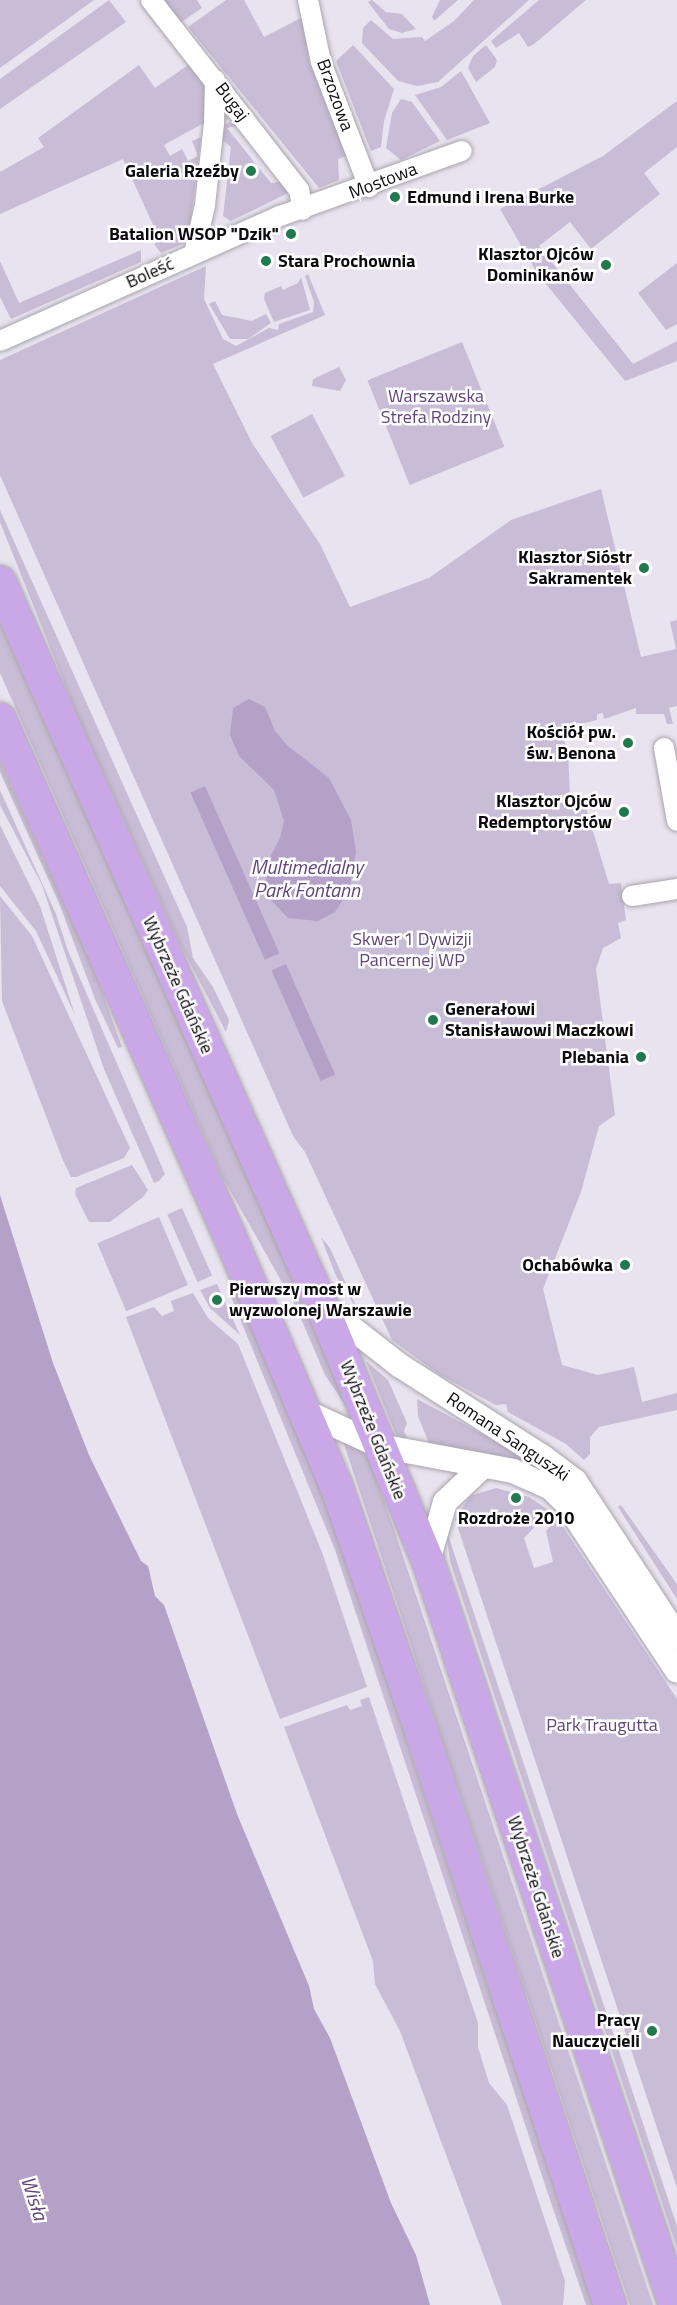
<!DOCTYPE html>
<html>
<head>
<meta charset="utf-8">
<style>
  body { margin:0 }
  #map { position:relative; width:677px; height:2305px; overflow:hidden; background:#e8e3ee; font-family:"Titillium Web",sans-serif }
  div>[style] { position:absolute }
  [style*='--x'] { left:calc(var(--x)*1px); top:calc(var(--y)*1px); width:calc(var(--w)*1px); rotate:calc(var(--a)*1deg) }
  .green>* { inset:0; background:#c9bcd6; transform-origin:0 0 }
  .water>* { inset:0; background:#b4a1c8; transform-origin:0 0 }
  .roads { filter:drop-shadow(0 0 2px #a9a4ae) drop-shadow(0 0 2px #a9a4ae) }
  .minor>* { height:20px; margin:-10px; padding:0 10px; transform-origin:10px; border-radius:10px; background:#fff }
  .tertiary>* { height:24px; margin:-12px; padding:0 12px; transform-origin:12px; border-radius:12px; background:#fff }
  .primary>* { height:32px; margin:-16px; padding:0 16px; transform-origin:16px; border-radius:16px; background:#caa7e6 }
  .dots>* { width:16px; height:16px; translate:-50% -50%; box-sizing:border-box; border:3px solid #fff; border-radius:50% }
  span { translate:-50% -50%; white-space:nowrap; text-align:center; line-height:1.15; -webkit-text-stroke:5px #fff; paint-order:stroke }
  .street-label { font-size:18px; color:#0c0a0e }
  .poi-label { font-size:18px; color:#0c0a0e; font-weight:700 }
  .right { translate:-100% -50%; text-align:right }
  .left { translate:0 -50%; text-align:left }
  .park-label { font-size:18px; color:#62467a }
  .water-label { font-size:20px; color:#614579; font-style:italic }
</style>
</head>
<body>
<div id="map">
  <div class="green">
    <div style="clip-path:polygon(0 0,94px 0,0 68px)"></div>
    <div style="clip-path:polygon(109px 0,126px 22px,0 109px,0 79px)"></div>
    <div style="clip-path:polygon(161px 0,197px 0,202px 8px,180px 23px)"></div>
    <div style="clip-path:polygon(226px 0,244px 0,264px 37px,303px 17px,309px 61px,346px 156px,338px 159px,339px 180px,319px 188px,188px 27px)"></div>
    <div style="clip-path:polygon(372px 0,386px 12px,402px 14px,416px 29px,402px 33px,389px 29px,368px 2px)"></div>
    <div style="clip-path:polygon(440px 0,458px 0,434px 21px,432px 17px)"></div>
    <div style="clip-path:polygon(474px 0,529px 0,438px 82px,417px 86px,398px 81px,362px 43px,363px 28px,371px 20px,393px 39px,422px 37px,425px 41px,454px 21px)"></div>
    <div style="clip-path:polygon(539px 0,586px 0,534px 44px,528px 47px,519px 33px,496px 48px,491px 41px)"></div>
    <div style="clip-path:polygon(353px 45px,394px 89px,384px 121px,381px 147px,371px 151px,336px 61px)"></div>
    <div style="clip-path:polygon(486px 45px,497px 60px,495px 67px,476px 82px,468px 68px,473px 56px)"></div>
    <div style="clip-path:polygon(191px 63px,206px 85px,204px 123px,164px 145px,170px 156px,182px 149px,188px 161px,198px 156px,192px 141px,201px 137px,188px 242px,161px 253px,154px 244px,160px 240px,123px 159px,0 214px,0 172px,44px 147px,38px 138px,139px 65px,155px 88px)"></div>
    <div style="clip-path:polygon(461px 71px,490px 123px,447px 140px,415px 95px,441px 87px)"></div>
    <div style="clip-path:polygon(401px 99px,412px 102px,440px 141px,401px 160px,386px 148px,392px 113px)"></div>
    <div style="clip-path:polygon(677px 101px,677px 147px,644px 173px,660px 194px,591px 249px,570px 222px,539px 246px,633px 364px,677px 341px,677px 361px,625px 381px,537px 273px,500px 209px,603px 156px)"></div>
    <div style="clip-path:polygon(232px 121px,241px 125px,227px 128px,271px 183px,286px 181px,292px 191px,231px 221px,223px 216px,231px 147px,219px 137px,222px 126px)"></div>
    <div style="clip-path:polygon(141px 250px,141px 262px,11px 319px,0 297px,0 261px,19px 303px)"></div>
    <div style="clip-path:polygon(677px 263px,677px 324px,666px 330px,638px 293px)"></div>
    <div style="clip-path:polygon(206px 266px,204px 299px,223px 339px,236px 346px,269px 328px,278px 330px,279px 324px,313px 312px,314px 302px,305px 276px,308px 274px,325px 315px,213px 364px,252px 443px,320px 544px,350px 607px,429px 578px,511px 520px,601px 489px,641px 657px,676px 649px,670px 622px,677px 620px,677px 706px,669px 708px,673px 724px,667px 724px,664px 714px,636px 714px,636px 708px,604px 719px,603px 713px,597px 714px,597px 720px,559px 729px,568px 750px,570px 798px,585px 805px,609px 884px,621px 883px,626px 920px,618px 923px,621px 938px,603px 948px,596px 969px,615px 1115px,599px 1126px,581px 1192px,543px 1289px,562px 1365px,598px 1375px,634px 1367px,642px 1402px,677px 1393px,677px 1410px,599px 1427px,590px 1437px,590px 1454px,584px 1460px,566px 1444px,508px 1412px,506px 1404px,496px 1405px,440px 1375px,392px 1340px,305px 1152px,293px 1136px,0 475px,0 360px)"></div>
    <div style="clip-path:polygon(301px 277px,310px 310px,274px 322px,264px 299px,265px 293px,281px 286px,283px 290px,298px 283px)"></div>
    <div style="clip-path:polygon(215px 301px,222px 315px,252px 321px,266px 314px,271px 323px,248px 339px,230px 339px,209px 304px)"></div>
    <div style="left:462px;top:342px;width:113px;height:102px;rotate:68deg"></div>
    <div style="clip-path:polygon(339px 367px,346px 380px,340px 391px,312px 386px,313px 379px)"></div>
    <div style="left:312px;top:414px;width:70px;height:47px;rotate:62deg"></div>
    <div style="clip-path:polygon(0 510px,187px 927px,193px 958px,213px 987px,229px 1020px,226px 1032px,181px 946px,73px 705px,0 522px)"></div>
    <div style="clip-path:polygon(0 623px,302px 1300px,348px 1409px,325px 1375px,296px 1307px,223px 1178px,0 673px)"></div>
    <div style="clip-path:polygon(0 762px,98px 980px,122px 1047px,118px 1048px,95px 999px,59px 903px,0 772px)"></div>
    <div style="clip-path:polygon(0 790px,56px 914px,68px 951px,165px 1174px,159px 1181px,154px 1183px,104px 1069px,42px 885px,0 805px)"></div>
    <div style="clip-path:polygon(0 825px,40px 906px,75px 1015px,36px 931px,0 886px)"></div>
    <div style="clip-path:polygon(0 896px,32px 936px,130px 1148px,124px 1158px,76px 1177px,71px 1177px,62px 1158px,2px 1001px)"></div>
    <div style="clip-path:polygon(132px 1165px,148px 1190px,143px 1197px,110px 1222px,89px 1222px,75px 1194px,76px 1188px)"></div>
    <div style="left:182px;top:1208px;width:74px;height:16px;rotate:66deg"></div>
    <div style="left:159px;top:1217px;width:74px;height:67px;rotate:67deg"></div>
    <div style="clip-path:polygon(321px 1237px,330px 1248px,358px 1311px,336px 1276px)"></div>
    <div style="clip-path:polygon(217px 1284px,240px 1335px,210px 1308px,200px 1290px)"></div>
    <div style="clip-path:polygon(193px 1293px,208px 1318px,238px 1344px,323px 1555px,367px 1687px,280px 1719px,126px 1317px,154px 1307px,162px 1316px,174px 1311px,171px 1301px)"></div>
    <div style="clip-path:polygon(238px 1294px,320px 1489px,359px 1596px,593px 2305px,586px 2305px,548px 2194px,335px 1550px,231px 1297px)"></div>
    <div style="clip-path:polygon(366px 1361px,388px 1380px,407px 1423px,404px 1431px,408px 1440px,396px 1435px)"></div>
    <div style="clip-path:polygon(417px 1399px,545px 1467px,677px 1647px,677px 1654px,543px 1471px,520px 1460px,430px 1446px,418px 1416px)"></div>
    <div style="clip-path:polygon(341px 1435px,365px 1449px,394px 1529px,653px 2305px,630px 2305px)"></div>
    <div style="clip-path:polygon(496px 1488px,529px 1497px,550px 1511px,524px 1538px,534px 1568px,553px 1562px,546px 1531px,557px 1519px,561px 1524px,677px 1699px,677px 2188px,455px 1519px,470px 1496px)"></div>
    <div style="clip-path:polygon(621px 1505px,677px 1584px,677px 1599px,618px 1507px)"></div>
    <div style="clip-path:polygon(446px 1529px,677px 2226px,677px 2248px,450px 1561px)"></div>
    <div style="clip-path:polygon(369px 1697px,478px 2023px,478px 2047px,489px 2083px,507px 2105px,565px 2281px,563px 2305px,502px 2305px,400px 2031px,375px 1984px,373px 1961px,284px 1727px,347px 1705px,350px 1710px,362px 1706px,360px 1700px)"></div>
  </div>
  <div class="water">
    <div style="clip-path:polygon(249px 699px,265px 707px,275px 731px,288px 746px,329px 778px,351px 820px,356px 852px,349px 891px,335px 912px,318px 921px,288px 918px,267px 896px,265px 867px,280px 838px,284px 821px,274px 790px,239px 756px,230px 735px,233px 708px)"></div>
    <div style="left:205px;top:786px;width:183px;height:16px;rotate:66deg"></div>
    <div style="left:286px;top:964px;width:121px;height:16px;rotate:66deg"></div>
    <div style="clip-path:polygon(0 1195px,53px 1363px,89px 1455px,141px 1561px,148px 1566px,155px 1596px,164px 1605px,237px 1814px,309px 1986px,314px 2009px,330px 2038px,391px 2203px,416px 2255px,430px 2305px,0 2305px)"></div>
  </div>
  <div class="roads">
    <div class="minor">
      <div style="--x:151;--y:0;--w:241;--a:52.1"></div>
      <div style="--x:299;--y:190;--w:20;--a:79"></div>
      <div style="--x:308;--y:0;--w:63;--a:78.2"></div>
      <div style="--x:321;--y:62;--w:134;--a:69"></div>
      <div style="--x:194;--y:254;--w:50;--a:-77.3"></div>
      <div style="--x:205;--y:205;--w:81;--a:-83.7"></div>
      <div style="--x:214;--y:124;--w:44;--a:-88.7"></div>
      <div style="--x:0;--y:341;--w:307;--a:-24.1"></div>
      <div style="--x:280;--y:216;--w:193;--a:-19.7"></div>
      <div style="--x:664;--y:748;--w:74;--a:79.9"></div>
      <div style="--x:632;--y:896;--w:46;--a:-8.8"></div>
    </div>
    <div class="tertiary">
      <div style="--x:321;--y:1304;--w:99;--a:38"></div>
      <div style="--x:399;--y:1365;--w:171;--a:32.6"></div>
      <div style="--x:543;--y:1457;--w:40;--a:37"></div>
      <div style="--x:575;--y:1481;--w:186;--a:56.7"></div>
      <div style="--x:306;--y:1412;--w:81;--a:24.7"></div>
      <div style="--x:380;--y:1446;--w:135;--a:10.6"></div>
      <div style="--x:513;--y:1471;--w:42;--a:24.1"></div>
      <div style="--x:551;--y:1488;--w:21;--a:45"></div>
      <div style="--x:566;--y:1503;--w:201;--a:56.5"></div>
      <div style="--x:428;--y:1561;--w:61;--a:-73.9"></div>
      <div style="--x:445;--y:1502;--w:51;--a:-43.4"></div>
    </div>
    <div class="primary">
      <div style="--x:0;--y:582;--w:790;--a:66.03"></div>
      <div style="--x:321;--y:1304;--w:278;--a:67.4"></div>
      <div style="--x:428;--y:1561;--w:784;--a:71.63"></div>
      <div style="--x:0;--y:719;--w:567;--a:66.06"></div>
      <div style="--x:230;--y:1237;--w:273;--a:66.9"></div>
      <div style="--x:337;--y:1488;--w:278;--a:70.9"></div>
      <div style="--x:428;--y:1751;--w:583;--a:71.81"></div>
    </div>
  </div>
  <div class="dots">
    <div style="left:251px;top:171px;background:#217a4f"></div>
    <div style="left:395px;top:197px;background:#217a4f"></div>
    <div style="left:291px;top:234px;background:#217a4f"></div>
    <div style="left:266px;top:261px;background:#217a4f"></div>
    <div style="left:606px;top:265px;background:#217a4f"></div>
    <div style="left:644px;top:568px;background:#217a4f"></div>
    <div style="left:628px;top:743px;background:#217a4f"></div>
    <div style="left:624px;top:812px;background:#217a4f"></div>
    <div style="left:433px;top:1020px;background:#217a4f"></div>
    <div style="left:641px;top:1057px;background:#217a4f"></div>
    <div style="left:625px;top:1265px;background:#217a4f"></div>
    <div style="left:217px;top:1300px;background:#217a4f"></div>
    <div style="left:516px;top:1498px;background:#217a4f"></div>
    <div style="left:652px;top:2031px;background:#217a4f"></div>
  </div>
  <div class="street-label">
    <span style="left:335px;top:95px;rotate:70deg">Brzozowa</span>
    <span style="left:232px;top:102px;rotate:53deg">Bugaj</span>
    <span style="left:383px;top:181px;rotate:-21deg">Mostowa</span>
    <span style="left:150px;top:273px;rotate:-24deg">Boleść</span>
    <span style="left:178px;top:985px;rotate:66deg">Wybrzeże Gdańskie</span>
    <span style="left:373px;top:1430px;rotate:68deg">Wybrzeże Gdańskie</span>
    <span style="left:508px;top:1437px;rotate:34deg">Romana Sanguszki</span>
    <span style="left:536px;top:1887px;rotate:72deg">Wybrzeże Gdańskie</span>
  </div>
  <div class="poi-label">
    <span class="right" style="left:239px;top:171px">Galeria Rzeźby</span>
    <span class="left" style="left:407px;top:197px">Edmund i Irena Burke</span>
    <span class="right" style="left:279px;top:234px">Batalion WSOP "Dzik"</span>
    <span class="right" style="left:594px;top:265px">Klasztor Ojców<br>Dominikanów</span>
    <span class="left" style="left:278px;top:261px">Stara Prochownia</span>
    <span class="right" style="left:632px;top:568px">Klasztor Sióstr<br>Sakramentek</span>
    <span class="right" style="left:616px;top:743px">Kościół pw.<br>św. Benona</span>
    <span class="right" style="left:612px;top:812px">Klasztor Ojców<br>Redemptorystów</span>
    <span class="left" style="left:445px;top:1020px">Generałowi<br>Stanisławowi Maczkowi</span>
    <span class="right" style="left:629px;top:1057px">Plebania</span>
    <span class="right" style="left:613px;top:1265px">Ochabówka</span>
    <span class="left" style="left:229px;top:1300px">Pierwszy most w<br>wyzwolonej Warszawie</span>
    <span style="left:516px;top:1518px">Rozdroże 2010</span>
    <span class="right" style="left:640px;top:2031px">Pracy<br>Nauczycieli</span>
  </div>
  <div class="park-label">
    <span style="left:436px;top:407px">Warszawska<br>Strefa Rodziny</span>
    <span style="left:412px;top:950px">Skwer 1 Dywizji<br>Pancernej WP</span>
    <span style="left:602px;top:1725px">Park Traugutta</span>
  </div>
  <div class="water-label">
    <span style="left:307px;top:878px">Multimedialny<br>Park Fontann</span>
    <span style="left:35px;top:2198px;rotate:72deg">Wisła</span>
  </div>
</div>
</body>
</html>
